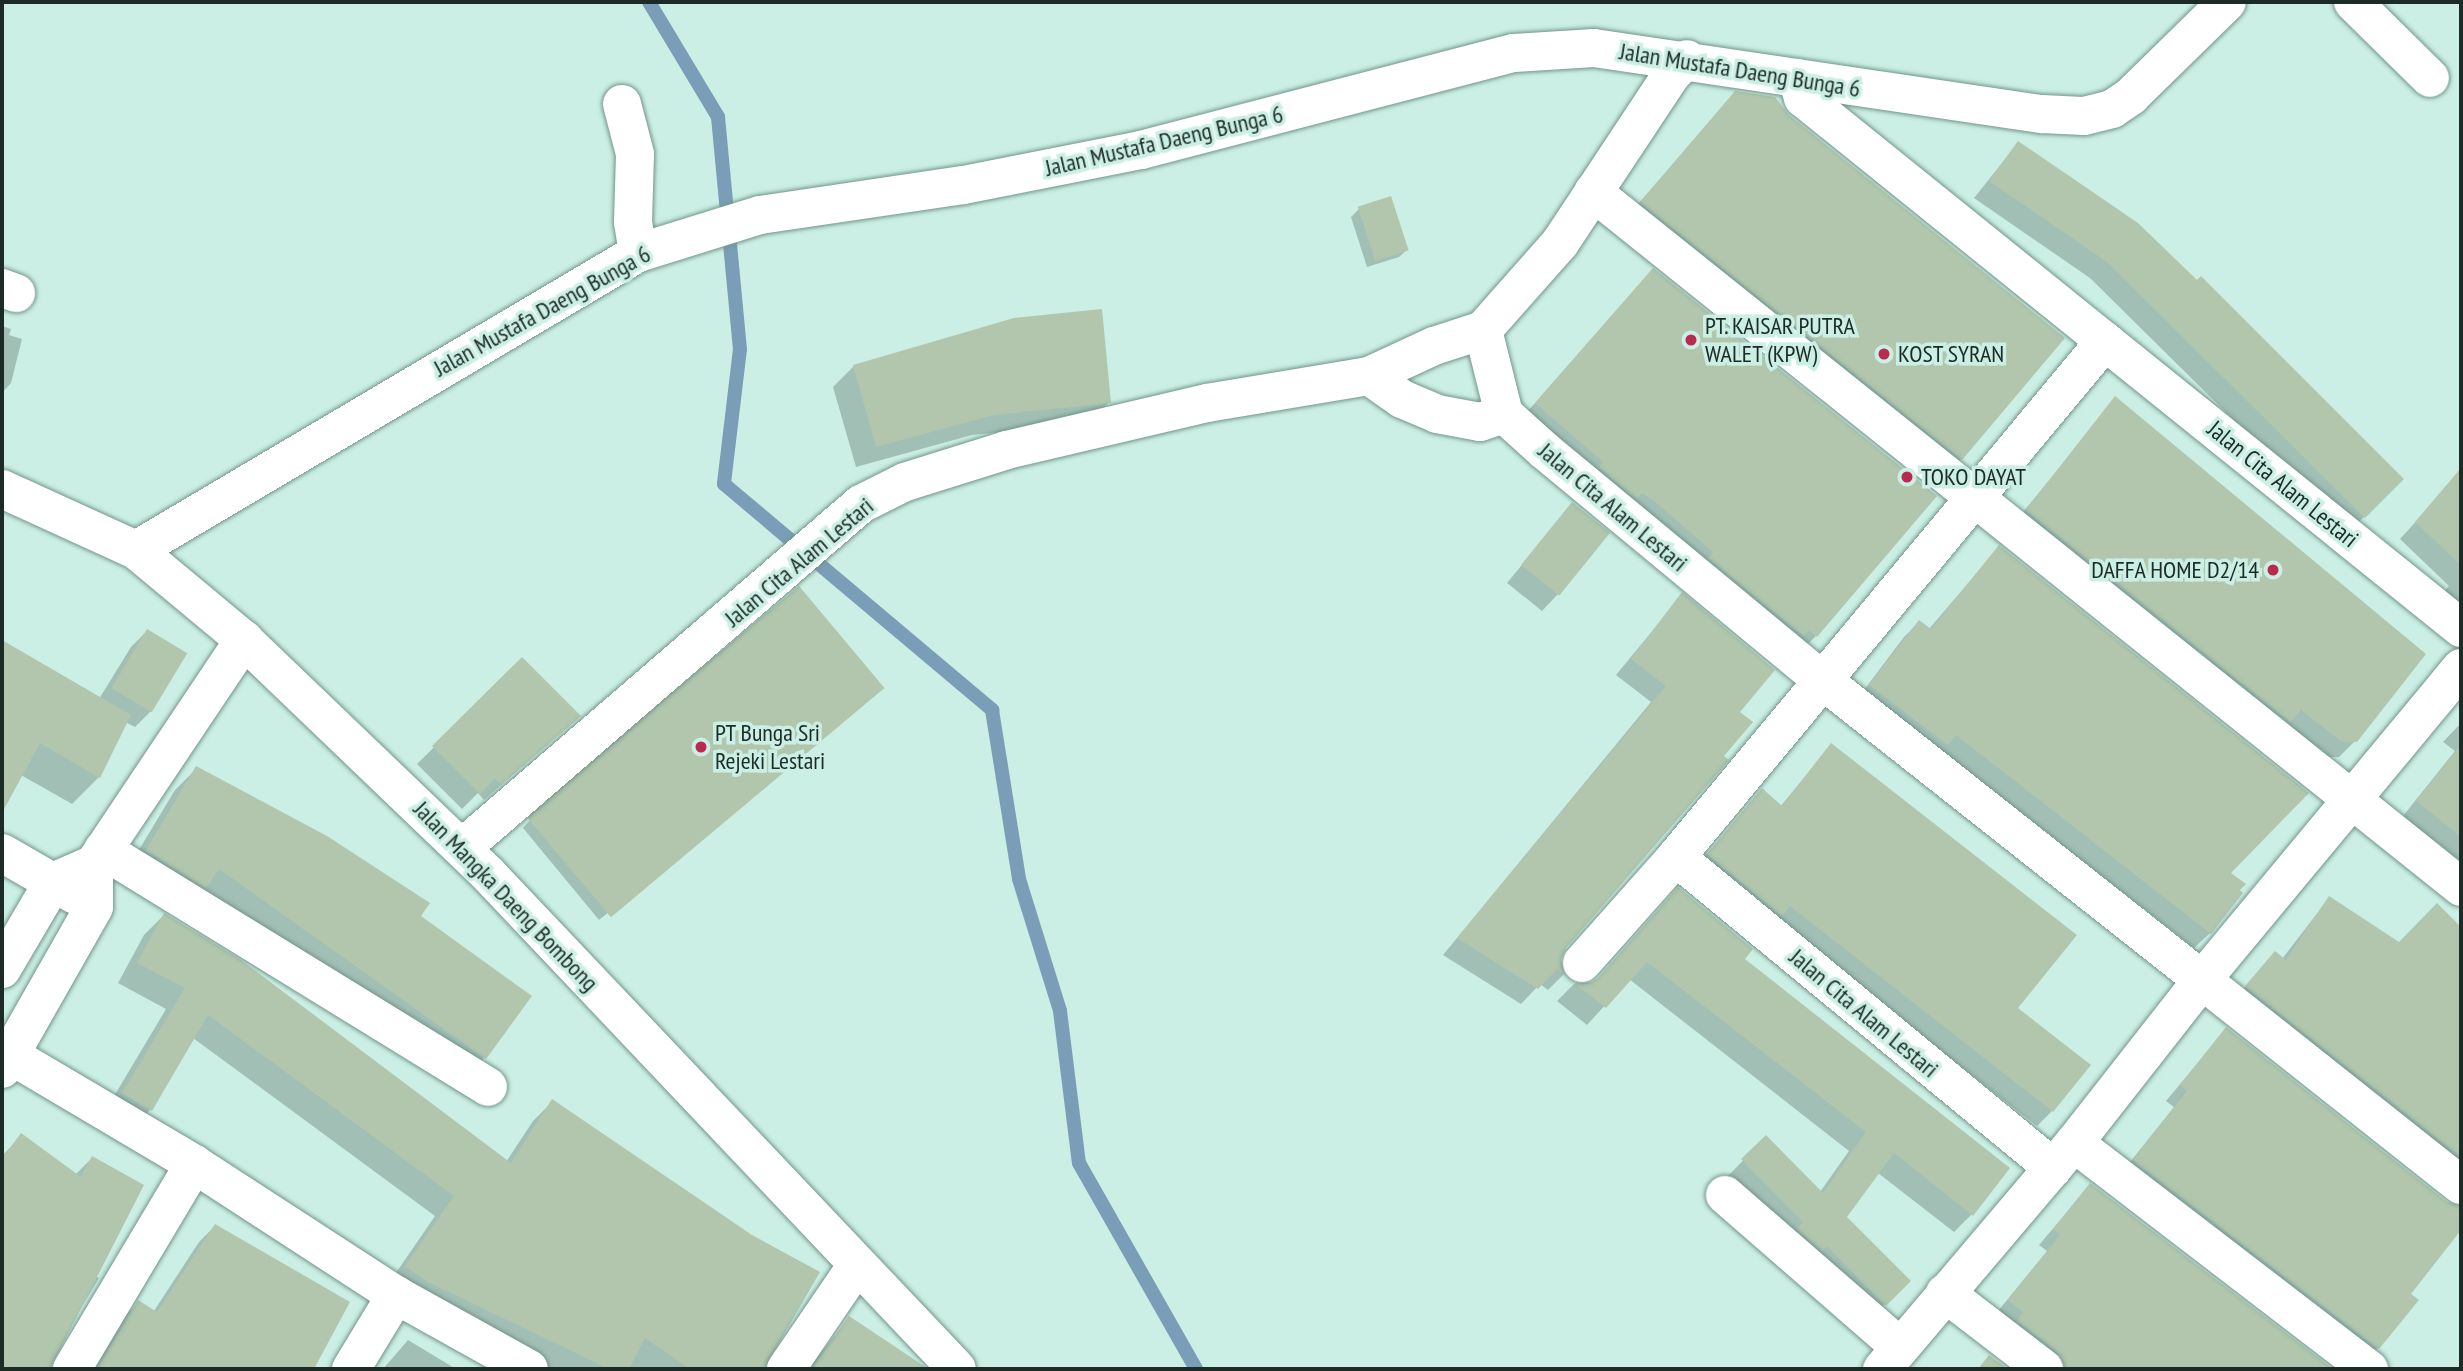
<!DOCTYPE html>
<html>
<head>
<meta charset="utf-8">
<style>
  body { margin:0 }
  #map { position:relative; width:2463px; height:1371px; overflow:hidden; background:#cbefe4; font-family:"PT Sans Narrow",sans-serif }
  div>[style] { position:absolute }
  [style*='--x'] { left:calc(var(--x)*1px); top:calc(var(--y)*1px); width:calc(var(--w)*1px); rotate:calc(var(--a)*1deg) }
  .shadow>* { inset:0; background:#0003 }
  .stream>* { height:14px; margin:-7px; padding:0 7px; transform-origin:7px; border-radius:7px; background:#7a9eb7 }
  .building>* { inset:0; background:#b1c6ad; transform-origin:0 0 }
  .roads { filter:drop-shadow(0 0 2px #73958b) drop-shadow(0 0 2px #73958b) }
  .minor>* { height:38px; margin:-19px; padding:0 19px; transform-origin:19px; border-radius:19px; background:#fff }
  .dots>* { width:19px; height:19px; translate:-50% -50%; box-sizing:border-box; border:4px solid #cbefe4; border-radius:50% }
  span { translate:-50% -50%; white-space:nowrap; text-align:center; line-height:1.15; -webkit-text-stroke:7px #cbefe4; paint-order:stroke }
  .street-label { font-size:24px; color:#1d2b26 }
  .poi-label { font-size:24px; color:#1d2b26 }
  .left { translate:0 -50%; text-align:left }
  .right { translate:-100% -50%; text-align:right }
  .frame { position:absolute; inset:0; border:4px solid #1d2b26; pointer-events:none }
</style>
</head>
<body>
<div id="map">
  <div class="shadow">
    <div style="clip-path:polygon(1735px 93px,1961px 459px,1945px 475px,1625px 219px)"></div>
    <div style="clip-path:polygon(2018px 143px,2402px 479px,2348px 533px,2090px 278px,1974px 198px)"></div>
    <div style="clip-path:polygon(1390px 198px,1407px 250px,1399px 257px,1367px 267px,1351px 217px,1359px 209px)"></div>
    <div style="clip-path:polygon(1637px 287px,1816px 636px,1800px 652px,1520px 420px)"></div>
    <div style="clip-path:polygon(2px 326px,11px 329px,9px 335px,22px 339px,11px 383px,2px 393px)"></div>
    <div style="clip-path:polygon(854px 366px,1109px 402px,1089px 423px,972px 435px,856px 467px,833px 387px)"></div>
    <div style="clip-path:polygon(2115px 399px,2355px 741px,2339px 757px,2327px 757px,2011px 527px)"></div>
    <div style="clip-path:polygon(2450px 484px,2461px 493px,2461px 620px,2437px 599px,2449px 586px,2400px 539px)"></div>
    <div style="clip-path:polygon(1572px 504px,1558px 594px,1542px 611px,1507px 583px)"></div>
    <div style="clip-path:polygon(1999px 547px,2229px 873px,2210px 933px,2194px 948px,1941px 750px,1855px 702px,1904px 637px,1919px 622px,1929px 629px)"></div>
    <div style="clip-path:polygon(1682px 595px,1738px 712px,1564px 948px,1559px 959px,1563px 975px,1548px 990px,1540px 984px,1521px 1004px,1443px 955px,1651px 702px,1616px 675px)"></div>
    <div style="clip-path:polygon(147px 631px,151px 711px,135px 727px,125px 722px,99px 777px,72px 804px,21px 775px,2px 810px,2px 642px,99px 699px,131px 647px)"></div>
    <div style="clip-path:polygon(522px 660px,579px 716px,484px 800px,478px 793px,462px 809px,417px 764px)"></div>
    <div style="clip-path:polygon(874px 696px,599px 920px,523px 828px,530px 820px)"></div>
    <div style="clip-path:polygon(2461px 723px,2461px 862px,2403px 816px,2455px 751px,2443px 742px)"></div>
    <div style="clip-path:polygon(1831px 745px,2016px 1008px,2052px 1111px,2037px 1126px,1774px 921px,1693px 870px,1762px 791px,1780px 807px)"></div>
    <div style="clip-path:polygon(197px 768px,419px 917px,484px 1058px,463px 1080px,125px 873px,175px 790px)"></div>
    <div style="clip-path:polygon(2329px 898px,2399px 944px,2437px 906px,2461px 929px,2461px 1194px,2228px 1006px,2275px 954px,2282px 959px)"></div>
    <div style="clip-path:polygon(1661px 908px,1742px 960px,1972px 1214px,1954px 1232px,1878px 1173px,1845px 1217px,1908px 1281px,1867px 1322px,1725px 1179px,1766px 1137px,1820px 1192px,1849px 1151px,1629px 979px,1587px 1025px,1557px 1001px,1574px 984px,1595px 982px)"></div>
    <div style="clip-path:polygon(164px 915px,506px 1162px,533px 1121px,553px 1101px,766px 1357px,765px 1369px,552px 1369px,387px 1286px,435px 1216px,193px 1038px,150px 1110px,131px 1129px,104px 1113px,166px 1009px,118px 983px,144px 935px)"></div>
    <div style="clip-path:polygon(2226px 1029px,2409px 1294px,2378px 1348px,2363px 1363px,2119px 1176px,2174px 1107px,2166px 1101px)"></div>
    <div style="clip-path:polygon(21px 1136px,75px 1175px,92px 1158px,94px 1275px,99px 1278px,51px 1358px,51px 1369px,2px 1369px,2px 1156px)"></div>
    <div style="clip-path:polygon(2090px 1185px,2327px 1369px,2042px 1369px,1994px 1316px,2047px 1251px,2039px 1245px)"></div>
    <div style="clip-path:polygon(215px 1226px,348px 1303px,312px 1369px,92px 1369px,123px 1318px,139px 1302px,154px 1311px,199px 1242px)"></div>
    <div style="clip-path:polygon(849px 1318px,905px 1356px,896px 1369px,808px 1369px)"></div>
    <div style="clip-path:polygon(408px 1340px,456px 1369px,383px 1369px)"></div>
  </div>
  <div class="stream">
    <div style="--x:649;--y:2;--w:134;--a:59"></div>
    <div style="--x:718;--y:117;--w:233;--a:84.6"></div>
    <div style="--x:740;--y:349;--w:136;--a:96.8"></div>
    <div style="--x:724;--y:484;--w:351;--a:40.1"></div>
    <div style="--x:992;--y:710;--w:171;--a:80.9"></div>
    <div style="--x:1019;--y:879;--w:138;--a:72.7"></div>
    <div style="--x:1060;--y:1011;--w:153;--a:82.9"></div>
    <div style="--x:1079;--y:1163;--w:237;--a:60.4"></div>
  </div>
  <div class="building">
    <div style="clip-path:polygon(1735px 91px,1775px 97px,1789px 115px,2065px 338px,1962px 460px,1640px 202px)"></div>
    <div style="clip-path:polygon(2018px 141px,2138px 223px,2197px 280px,2201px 276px,2404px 479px,2365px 518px,2107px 262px,1989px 181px)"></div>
    <div style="left:1391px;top:196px;width:57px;height:35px;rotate:72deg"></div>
    <div style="clip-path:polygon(1653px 268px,1937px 496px,1817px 637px,1809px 630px,1804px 636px,1708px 558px,1713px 552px,1653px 500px,1642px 493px,1637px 499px,1599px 467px,1603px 462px,1535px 403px)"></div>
    <div style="clip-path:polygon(1102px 309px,1111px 403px,994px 415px,876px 447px,853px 365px,1014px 318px)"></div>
    <div style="clip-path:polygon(2115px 396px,2426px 654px,2357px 742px,2342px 742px,2301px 710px,2290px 722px,2026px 510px)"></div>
    <div style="clip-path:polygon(2461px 468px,2461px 565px,2415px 522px)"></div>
    <div style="left:1572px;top:502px;width:49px;height:81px;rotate:39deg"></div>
    <div style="clip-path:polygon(1999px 545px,2309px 793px,2231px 873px,2246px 884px,2240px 890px,2243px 893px,2211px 934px,1956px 735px,1948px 745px,1869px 685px,1919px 620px,1931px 629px)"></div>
    <div style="left:799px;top:586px;width:133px;height:357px;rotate:50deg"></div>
    <div style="clip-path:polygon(1682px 592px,1775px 670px,1740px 712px,1753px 722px,1724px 756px,1729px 760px,1566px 948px,1561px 959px,1565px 976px,1557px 969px,1538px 989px,1457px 938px,1666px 686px,1631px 659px)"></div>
    <div style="left:147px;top:629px;width:47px;height:69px;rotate:31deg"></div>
    <div style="clip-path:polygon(2px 640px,131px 715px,100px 778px,40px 743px,2px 813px)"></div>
    <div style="clip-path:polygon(522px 657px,581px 716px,501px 785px,495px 778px,480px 794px,432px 746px)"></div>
    <div style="clip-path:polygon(1831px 743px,2077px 935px,2018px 1008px,2091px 1065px,2053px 1112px,1790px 906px,1782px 916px,1707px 854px,1762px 788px,1782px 806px)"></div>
    <div style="clip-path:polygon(2461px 745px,2461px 837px,2416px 801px)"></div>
    <div style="clip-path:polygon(196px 766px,327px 836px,430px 903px,421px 916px,532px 996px,486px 1059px,219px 869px,206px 888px,146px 850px)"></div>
    <div style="clip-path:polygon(1678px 887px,1753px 949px,1745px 959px,2010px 1168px,1973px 1216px,1894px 1153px,1847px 1217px,1911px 1281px,1886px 1306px,1827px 1246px,1823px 1251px,1797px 1229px,1803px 1222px,1741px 1159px,1766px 1135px,1823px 1193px,1866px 1132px,1647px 962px,1606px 1008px,1574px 983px,1588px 984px,1598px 978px)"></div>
    <div style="clip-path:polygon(2329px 896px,2399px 942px,2437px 903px,2461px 927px,2461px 1157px,2245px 986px,2275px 951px,2286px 960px)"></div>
    <div style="clip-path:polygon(164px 913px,241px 960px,511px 1163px,552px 1099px,752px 1235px,820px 1272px,764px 1369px,690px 1369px,645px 1338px,629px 1369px,609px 1369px,428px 1282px,405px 1266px,454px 1196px,208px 1015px,152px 1111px,122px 1093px,185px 988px,137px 963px)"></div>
    <div style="clip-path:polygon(2226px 1027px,2447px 1202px,2461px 1206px,2461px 1230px,2411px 1294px,2419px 1300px,2379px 1349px,2133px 1160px,2187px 1091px,2180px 1085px)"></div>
    <div style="clip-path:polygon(21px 1133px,81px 1177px,92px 1156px,144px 1185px,50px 1369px,2px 1369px,2px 1159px)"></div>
    <div style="clip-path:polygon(2090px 1183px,2333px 1369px,2065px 1369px,2058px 1352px,2017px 1321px,2023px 1312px,2008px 1300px,2060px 1235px,2053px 1229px)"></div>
    <div style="clip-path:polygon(215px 1224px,350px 1302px,314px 1369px,97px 1369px,138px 1300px,157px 1312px)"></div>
    <div style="clip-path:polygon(849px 1316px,924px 1366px,927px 1369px,812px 1369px)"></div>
    <div style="clip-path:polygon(1989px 1355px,2008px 1369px,1978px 1369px)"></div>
  </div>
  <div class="roads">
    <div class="minor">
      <div style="--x:2353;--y:2;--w:108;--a:44.6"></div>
      <div style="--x:1797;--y:78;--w:21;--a:73"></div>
      <div style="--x:1803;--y:98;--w:845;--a:38.85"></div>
      <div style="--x:622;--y:104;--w:52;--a:75.4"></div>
      <div style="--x:635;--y:154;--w:68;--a:91.7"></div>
      <div style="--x:633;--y:222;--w:31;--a:81"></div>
      <div style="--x:1593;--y:192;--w:1112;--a:38.68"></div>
      <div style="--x:2;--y:288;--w:15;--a:20"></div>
      <div style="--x:1483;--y:330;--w:87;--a:76"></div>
      <div style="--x:1504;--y:414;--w:55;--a:42.1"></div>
      <div style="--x:1545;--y:451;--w:358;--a:39.6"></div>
      <div style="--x:1821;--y:679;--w:486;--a:38.3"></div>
      <div style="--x:2202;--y:980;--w:207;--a:128.1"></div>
      <div style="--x:2074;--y:1143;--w:297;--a:130.3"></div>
      <div style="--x:1369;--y:376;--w:40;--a:34.9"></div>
      <div style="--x:1402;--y:399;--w:38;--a:23"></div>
      <div style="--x:1437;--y:414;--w:44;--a:10.5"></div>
      <div style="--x:1480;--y:422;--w:25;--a:-18"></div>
      <div style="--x:2;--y:489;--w:147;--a:24.5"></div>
      <div style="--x:136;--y:550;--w:141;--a:39.8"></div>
      <div style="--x:244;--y:640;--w:337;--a:43.8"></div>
      <div style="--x:487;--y:873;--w:683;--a:46.54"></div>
      <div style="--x:136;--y:550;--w:583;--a:-30.61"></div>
      <div style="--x:638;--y:253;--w:128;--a:-17.3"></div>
      <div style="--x:760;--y:215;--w:206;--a:-8.4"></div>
      <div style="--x:964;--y:185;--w:180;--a:-11.2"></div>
      <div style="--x:1141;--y:150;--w:385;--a:-14.6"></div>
      <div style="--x:1514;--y:53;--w:80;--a:-3.6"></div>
      <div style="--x:1594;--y:48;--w:453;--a:8.4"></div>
      <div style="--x:2042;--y:114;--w:42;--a:2.7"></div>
      <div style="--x:2084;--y:116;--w:29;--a:-14"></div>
      <div style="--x:2112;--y:109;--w:23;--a:-34"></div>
      <div style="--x:2131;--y:96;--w:134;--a:-44.4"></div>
      <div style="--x:2461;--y:668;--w:405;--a:129.7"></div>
      <div style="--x:2202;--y:980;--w:330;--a:38.4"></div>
      <div style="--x:462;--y:848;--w:527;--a:-40.77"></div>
      <div style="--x:861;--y:504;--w:49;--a:-26.6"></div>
      <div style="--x:905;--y:482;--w:107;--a:-17.4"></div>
      <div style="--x:1007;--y:450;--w:205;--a:-13.2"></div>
      <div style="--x:1207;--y:403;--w:164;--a:-9.5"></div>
      <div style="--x:1369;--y:376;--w:72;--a:-24.8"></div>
      <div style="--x:1434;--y:346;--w:52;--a:-18.1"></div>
      <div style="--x:1483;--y:330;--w:116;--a:-48.5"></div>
      <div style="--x:1560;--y:243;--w:203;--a:-56.5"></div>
      <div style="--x:1672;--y:74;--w:21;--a:-45"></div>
      <div style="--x:103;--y:850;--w:452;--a:31.6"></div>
      <div style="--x:2;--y:853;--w:84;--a:29.9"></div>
      <div style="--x:1676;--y:857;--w:489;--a:39.5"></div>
      <div style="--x:1582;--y:963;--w:142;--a:-48.4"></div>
      <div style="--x:1676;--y:857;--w:671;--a:-50.26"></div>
      <div style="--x:2;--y:969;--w:101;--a:-59.6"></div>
      <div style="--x:53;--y:882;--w:45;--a:-23.7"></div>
      <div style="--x:94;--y:864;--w:270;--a:-56.2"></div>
      <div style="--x:10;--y:1055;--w:214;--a:30.6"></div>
      <div style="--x:194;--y:1164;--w:241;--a:33"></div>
      <div style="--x:396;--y:1295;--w:152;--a:29.1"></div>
      <div style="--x:2;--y:1069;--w:186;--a:-60.4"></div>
      <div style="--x:94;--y:907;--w:43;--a:-90"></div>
      <div style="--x:2074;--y:1143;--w:372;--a:37.5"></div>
      <div style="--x:1725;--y:1195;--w:230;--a:41"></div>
      <div style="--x:1945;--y:1293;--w:125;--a:37.5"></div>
      <div style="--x:72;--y:1369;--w:239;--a:-59.2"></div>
      <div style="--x:351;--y:1369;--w:87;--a:-58.7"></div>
      <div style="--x:786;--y:1369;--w:126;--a:-55.7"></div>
    </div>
  </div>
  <div class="dots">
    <div style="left:1691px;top:340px;background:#ba2a4e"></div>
    <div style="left:1884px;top:354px;background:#ba2a4e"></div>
    <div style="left:1907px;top:477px;background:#ba2a4e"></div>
    <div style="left:2273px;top:570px;background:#ba2a4e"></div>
    <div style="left:701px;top:747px;background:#ba2a4e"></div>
  </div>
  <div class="street-label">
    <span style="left:1740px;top:70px;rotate:9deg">Jalan Mustafa Daeng Bunga 6</span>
    <span style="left:1164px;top:141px;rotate:-13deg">Jalan Mustafa Daeng Bunga 6</span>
    <span style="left:542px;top:311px;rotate:-29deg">Jalan Mustafa Daeng Bunga 6</span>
    <span style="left:2283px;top:484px;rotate:39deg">Jalan Cita Alam Lestari</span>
    <span style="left:1613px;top:507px;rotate:40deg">Jalan Cita Alam Lestari</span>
    <span style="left:799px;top:562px;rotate:-40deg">Jalan Cita Alam Lestari</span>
    <span style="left:506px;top:896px;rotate:46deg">Jalan Mangka Daeng Bombong</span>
    <span style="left:1864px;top:1013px;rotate:40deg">Jalan Cita Alam Lestari</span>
  </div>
  <div class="poi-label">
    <span class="left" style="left:1705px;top:340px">PT. KAISAR PUTRA<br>WALET (KPW)</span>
    <span class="left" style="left:1898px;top:354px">KOST SYRAN</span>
    <span class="left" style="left:1921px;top:477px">TOKO DAYAT</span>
    <span class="right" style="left:2259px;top:570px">DAFFA HOME D2/14</span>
    <span class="left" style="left:715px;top:747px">PT Bunga Sri<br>Rejeki Lestari</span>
  </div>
  <div class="frame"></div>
</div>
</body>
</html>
